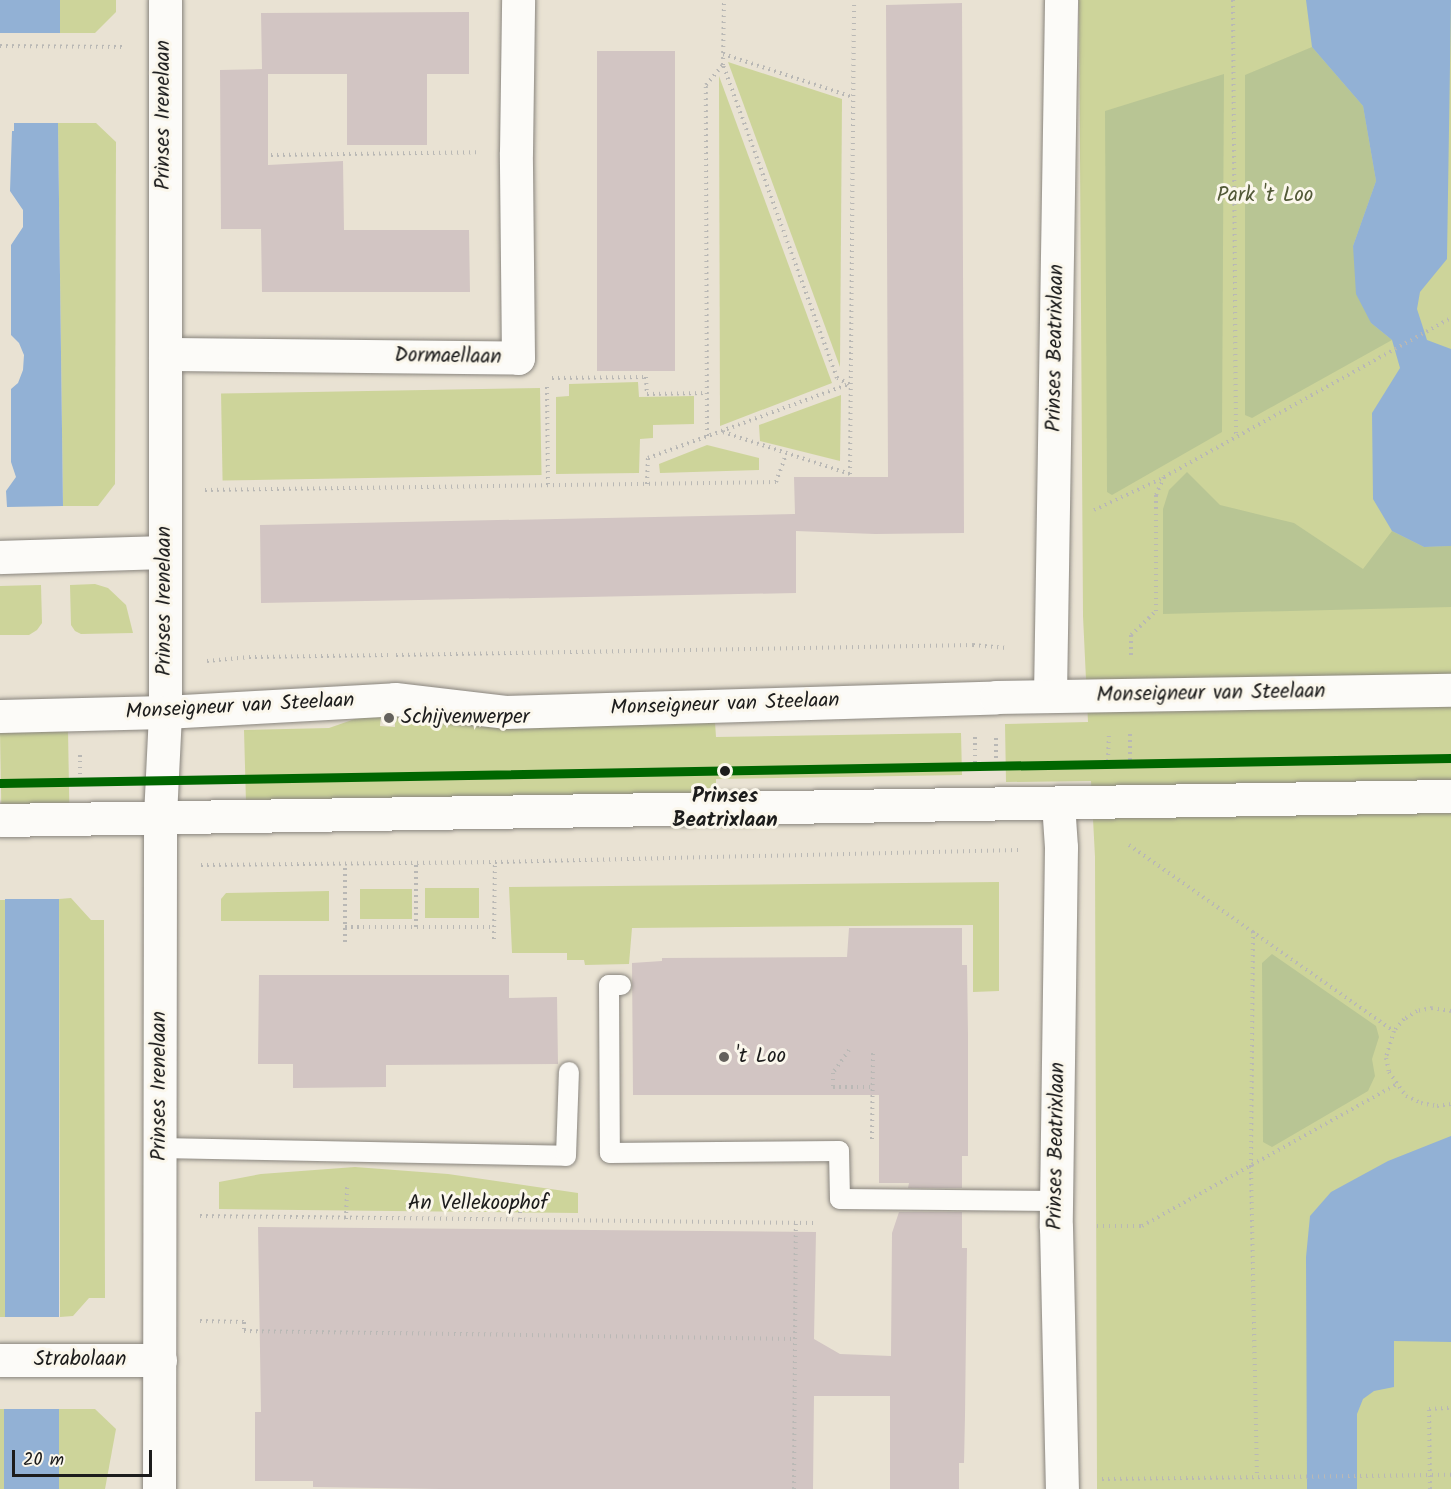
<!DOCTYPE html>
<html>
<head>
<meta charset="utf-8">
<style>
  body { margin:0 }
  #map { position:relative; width:1451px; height:1489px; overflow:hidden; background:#e9e2d3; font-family:Kalam,sans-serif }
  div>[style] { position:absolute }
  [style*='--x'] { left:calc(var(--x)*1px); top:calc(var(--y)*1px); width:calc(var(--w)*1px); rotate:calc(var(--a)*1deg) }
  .green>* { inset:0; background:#cdd49a; transform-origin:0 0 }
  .forest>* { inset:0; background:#b8c594 }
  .water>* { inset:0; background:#92b1d5; transform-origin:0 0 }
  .building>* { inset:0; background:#d2c5c3; transform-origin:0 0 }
  .path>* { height:4px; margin-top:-2px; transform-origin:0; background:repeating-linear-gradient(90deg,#b9b8b5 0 1.5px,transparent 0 6px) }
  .roads { filter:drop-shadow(0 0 2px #89857e) drop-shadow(0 0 2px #89857e) }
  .lane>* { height:20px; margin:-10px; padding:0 10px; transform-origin:10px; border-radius:10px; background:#fcfbf8 }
  .street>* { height:33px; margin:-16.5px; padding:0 16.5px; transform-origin:16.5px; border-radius:16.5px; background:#fcfbf8 }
  .secondary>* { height:33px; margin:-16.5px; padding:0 16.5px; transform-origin:16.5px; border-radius:16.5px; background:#fcfbf8 }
  .tram-1>* { height:9px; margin:-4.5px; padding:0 4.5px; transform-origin:4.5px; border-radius:4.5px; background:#060 }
  .dots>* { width:16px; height:16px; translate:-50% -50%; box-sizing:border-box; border:3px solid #fbf7ec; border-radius:50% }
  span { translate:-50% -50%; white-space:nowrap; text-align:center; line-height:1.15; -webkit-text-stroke:6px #fbf7ec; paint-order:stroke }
  .street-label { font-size:21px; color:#1c1c1c }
  .park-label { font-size:21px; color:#525938 }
  .poi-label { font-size:21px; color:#1c1c1c }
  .left { translate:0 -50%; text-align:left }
  .stop-label { font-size:21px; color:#1c1c1c; font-weight:700 }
  .scale { position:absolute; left:12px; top:1450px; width:140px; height:27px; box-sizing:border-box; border:3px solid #1c1c1c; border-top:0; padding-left:8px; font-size:18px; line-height:21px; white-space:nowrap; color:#1c1c1c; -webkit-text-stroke:4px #fbf7ec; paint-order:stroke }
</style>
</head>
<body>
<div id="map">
  <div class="green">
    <div style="clip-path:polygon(60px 0,116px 0,116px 12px,95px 33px,60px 33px)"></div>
    <div style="clip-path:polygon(1079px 0,1451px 0,1451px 1489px,1097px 1489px,1095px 857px,1091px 781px,1006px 782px,1005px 724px,1088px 722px,1083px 616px)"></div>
    <div style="clip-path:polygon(728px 62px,842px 99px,840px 367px,815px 299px)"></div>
    <div style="clip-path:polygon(719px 76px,832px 383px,720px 426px)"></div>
    <div style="clip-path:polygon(58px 123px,96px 123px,116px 142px,115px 484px,98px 506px,63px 506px)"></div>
    <div style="clip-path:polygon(638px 382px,639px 397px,694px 396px,694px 424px,653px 425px,653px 438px,640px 439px,639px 473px,556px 474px,556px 397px,569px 396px,569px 384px)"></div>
    <div style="left:540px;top:388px;width:87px;height:319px;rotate:89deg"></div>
    <div style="clip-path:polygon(841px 395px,840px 461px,760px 441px,759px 425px)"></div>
    <div style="clip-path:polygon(707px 445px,759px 458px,759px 470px,660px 473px,659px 464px)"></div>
    <div style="clip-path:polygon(95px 584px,108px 588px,126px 605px,133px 633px,81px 634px,75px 631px,71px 625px,70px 585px)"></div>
    <div style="clip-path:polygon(41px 585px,42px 623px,37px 630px,29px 635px,0 635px,0 586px)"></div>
    <div style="clip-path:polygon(372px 713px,381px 715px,380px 726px,395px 727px,395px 716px,494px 725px,715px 722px,716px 737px,961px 733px,962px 775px,716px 779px,716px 795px,246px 803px,244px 730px,329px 728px)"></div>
    <div style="left:68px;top:730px;width:77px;height:68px;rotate:89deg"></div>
    <div style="clip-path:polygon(999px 882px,999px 991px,973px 992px,973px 925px,632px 928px,629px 964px,585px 965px,584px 960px,567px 960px,567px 953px,512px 953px,509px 887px)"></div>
    <div style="left:425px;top:888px;width:54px;height:30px"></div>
    <div style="left:360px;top:889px;width:52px;height:30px"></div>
    <div style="clip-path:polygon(329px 891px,329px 921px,221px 921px,221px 899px,226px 893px)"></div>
    <div style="clip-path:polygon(71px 898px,91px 920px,104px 920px,105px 1298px,89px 1298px,73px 1316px,60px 1317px,59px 899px)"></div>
    <div style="left:0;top:900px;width:5px;height:417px"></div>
    <div style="clip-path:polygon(355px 1167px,448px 1174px,578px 1193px,578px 1213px,219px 1209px,219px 1182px,261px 1174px)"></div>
    <div style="clip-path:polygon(0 1409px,4px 1409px,5px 1489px,0 1489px)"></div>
    <div style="clip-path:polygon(59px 1409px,95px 1409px,116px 1429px,105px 1489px,59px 1489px)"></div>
  </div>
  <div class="forest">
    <div style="clip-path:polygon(1312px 47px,1363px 106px,1376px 181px,1353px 246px,1371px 323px,1392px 340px,1252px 418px,1245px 415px,1245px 75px)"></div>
    <div style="clip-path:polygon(1224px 74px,1222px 432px,1112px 495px,1107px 492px,1105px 111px)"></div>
    <div style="clip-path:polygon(1187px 472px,1220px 505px,1294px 523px,1363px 569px,1392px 531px,1424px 547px,1451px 546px,1451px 607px,1163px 614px,1163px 509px,1169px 490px)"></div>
    <div style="clip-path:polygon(1272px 954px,1376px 1026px,1379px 1037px,1372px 1059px,1375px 1076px,1368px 1091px,1272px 1147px,1263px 1142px,1262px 963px)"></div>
  </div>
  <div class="water">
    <div style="left:0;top:0;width:60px;height:33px"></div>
    <div style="clip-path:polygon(1306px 0,1451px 0,1447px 259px,1420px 292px,1417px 309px,1427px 340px,1451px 349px,1451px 546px,1424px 547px,1392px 531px,1373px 499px,1372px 413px,1400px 368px,1392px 340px,1371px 323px,1356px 294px,1353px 246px,1376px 181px,1363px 106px,1312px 47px)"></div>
    <div style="clip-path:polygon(14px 123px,58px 123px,63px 506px,7px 507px,6px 491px,16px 477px,11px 462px,11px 389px,18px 383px,23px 370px,24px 355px,19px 343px,11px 335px,11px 245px,23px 227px,23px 210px,10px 191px,12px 131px,14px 131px)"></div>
    <div style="left:59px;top:899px;width:418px;height:54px;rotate:90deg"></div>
    <div style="clip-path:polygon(1451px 1136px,1451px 1342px,1394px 1341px,1394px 1387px,1374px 1391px,1363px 1399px,1357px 1414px,1357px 1489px,1307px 1489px,1306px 1257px,1310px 1216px,1331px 1192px,1388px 1161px)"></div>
    <div style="left:4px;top:1409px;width:55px;height:80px"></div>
  </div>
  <div class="building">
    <div style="clip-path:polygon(962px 3px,964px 533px,875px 534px,796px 531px,796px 593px,261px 603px,260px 525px,795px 514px,794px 477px,888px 477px,886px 5px)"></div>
    <div style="clip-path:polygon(469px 12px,469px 74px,427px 74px,427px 145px,347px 145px,347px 74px,268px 74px,268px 165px,343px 161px,344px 230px,469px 230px,470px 292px,262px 292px,261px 229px,221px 229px,220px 70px,262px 69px,261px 13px)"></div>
    <div style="left:675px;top:51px;width:320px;height:78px;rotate:90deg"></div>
    <div style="clip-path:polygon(849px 928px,962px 928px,962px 965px,967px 965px,968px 1035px,968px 1156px,962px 1156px,962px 1188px,908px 1188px,909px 1183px,879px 1183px,879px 1095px,633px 1095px,632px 963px,662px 961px,662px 958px,847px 957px)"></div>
    <div style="clip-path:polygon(259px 975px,509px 975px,509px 998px,557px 997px,558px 1064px,386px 1065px,386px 1087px,293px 1088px,293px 1064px,258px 1064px)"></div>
    <div style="clip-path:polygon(899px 1212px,962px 1212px,962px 1248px,967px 1248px,965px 1416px,964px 1463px,959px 1463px,959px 1489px,890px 1489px,890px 1396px,814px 1396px,813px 1489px,440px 1489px,313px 1487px,313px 1481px,255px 1481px,255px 1412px,261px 1412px,258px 1227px,816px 1232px,814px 1339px,840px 1354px,891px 1356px,892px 1233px)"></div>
  </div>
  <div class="path">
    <div style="--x:1233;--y:0;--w:435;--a:89.6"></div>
    <div style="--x:0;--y:46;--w:124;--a:0.5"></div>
    <div style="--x:723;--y:54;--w:136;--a:18.4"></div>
    <div style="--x:271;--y:155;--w:205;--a:-0.8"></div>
    <div style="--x:552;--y:378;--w:94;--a:-0.6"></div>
    <div style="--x:646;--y:377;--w:17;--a:87"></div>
    <div style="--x:647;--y:394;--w:59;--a:-1"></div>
    <div style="--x:547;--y:387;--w:98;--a:89.4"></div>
    <div style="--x:723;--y:432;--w:134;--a:18.3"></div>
    <div style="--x:850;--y:474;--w:474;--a:-89.5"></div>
    <div style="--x:707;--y:436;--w:351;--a:-90.2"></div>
    <div style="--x:706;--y:85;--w:26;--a:-50"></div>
    <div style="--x:647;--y:484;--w:26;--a:-88"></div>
    <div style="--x:648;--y:458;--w:214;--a:-20.2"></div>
    <div style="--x:849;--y:384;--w:13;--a:-153"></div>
    <div style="--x:837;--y:378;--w:333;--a:-110"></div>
    <div style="--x:723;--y:65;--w:65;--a:-89.1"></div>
    <div style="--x:205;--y:490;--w:571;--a:-0.8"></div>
    <div style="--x:776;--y:482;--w:30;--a:-70"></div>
    <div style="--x:1094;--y:510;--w:76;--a:-24.9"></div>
    <div style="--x:396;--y:655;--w:577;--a:-0.99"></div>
    <div style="--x:973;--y:645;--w:36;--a:5"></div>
    <div style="--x:1131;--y:655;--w:20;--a:-90"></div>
    <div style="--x:1131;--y:635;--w:35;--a:-44"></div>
    <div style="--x:1156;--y:611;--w:116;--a:-90"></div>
    <div style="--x:1156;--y:495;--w:20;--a:-66"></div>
    <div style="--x:1164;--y:477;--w:328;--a:-29"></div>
    <div style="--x:207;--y:661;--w:42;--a:-5.4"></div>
    <div style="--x:249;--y:657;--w:139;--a:-0.8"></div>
    <div style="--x:975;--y:737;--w:26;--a:90"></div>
    <div style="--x:996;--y:738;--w:26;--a:90"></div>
    <div style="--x:80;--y:755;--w:23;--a:90"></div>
    <div style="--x:1130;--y:760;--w:26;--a:-90"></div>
    <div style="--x:1108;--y:761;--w:25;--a:-88"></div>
    <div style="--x:1129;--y:845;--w:324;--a:35.1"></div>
    <div style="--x:201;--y:865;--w:294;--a:-0.6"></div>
    <div style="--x:495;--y:862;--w:526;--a:-1.31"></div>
    <div style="--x:345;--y:927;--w:149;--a:0"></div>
    <div style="--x:416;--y:927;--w:64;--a:-90"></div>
    <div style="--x:1253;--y:931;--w:235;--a:90.5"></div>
    <div style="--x:1251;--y:1166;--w:312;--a:88.9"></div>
    <div style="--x:494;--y:939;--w:77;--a:-89.3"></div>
    <div style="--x:345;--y:942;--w:78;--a:-90"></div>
    <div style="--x:1451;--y:1011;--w:19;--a:-171"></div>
    <div style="--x:1432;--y:1008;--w:15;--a:169"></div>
    <div style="--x:1417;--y:1011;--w:15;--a:148"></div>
    <div style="--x:1404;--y:1019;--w:16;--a:130"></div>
    <div style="--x:1394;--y:1031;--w:28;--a:107"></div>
    <div style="--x:1386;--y:1058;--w:14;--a:78"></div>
    <div style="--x:1389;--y:1072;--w:29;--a:55"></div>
    <div style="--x:1406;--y:1096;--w:17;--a:25"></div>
    <div style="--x:1421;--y:1103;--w:16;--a:11"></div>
    <div style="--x:1437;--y:1106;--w:14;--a:-8"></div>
    <div style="--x:849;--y:1050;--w:28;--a:125"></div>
    <div style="--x:833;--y:1073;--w:14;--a:90"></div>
    <div style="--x:833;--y:1087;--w:40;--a:0"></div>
    <div style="--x:872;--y:1139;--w:87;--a:-89.3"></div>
    <div style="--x:200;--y:1216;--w:616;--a:0.65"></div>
    <div style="--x:346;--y:1219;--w:32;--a:-88"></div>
    <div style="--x:520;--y:1219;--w:29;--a:-90"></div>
    <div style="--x:1097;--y:1226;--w:45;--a:0"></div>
    <div style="--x:1142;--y:1226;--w:290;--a:-29.1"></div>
    <div style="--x:200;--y:1321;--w:44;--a:1.3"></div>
    <div style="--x:244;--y:1322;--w:9;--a:90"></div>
    <div style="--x:244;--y:1331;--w:549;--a:0.83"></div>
    <div style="--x:1102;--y:1479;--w:349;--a:-0.7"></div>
    <div style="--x:794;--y:1489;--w:267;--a:-89.6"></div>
    <div style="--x:1430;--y:1489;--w:80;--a:-90.7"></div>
    <div style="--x:1429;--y:1409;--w:22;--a:-3"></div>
  </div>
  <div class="roads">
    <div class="lane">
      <div style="--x:621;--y:985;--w:12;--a:180"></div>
      <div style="--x:609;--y:985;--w:168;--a:89.7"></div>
      <div style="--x:610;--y:1153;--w:229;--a:-0.5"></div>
      <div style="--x:839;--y:1151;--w:48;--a:88.8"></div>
      <div style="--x:840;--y:1199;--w:216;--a:0.5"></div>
      <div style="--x:160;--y:1148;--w:406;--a:1.1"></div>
      <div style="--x:566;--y:1156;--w:84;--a:-88"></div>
    </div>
    <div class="street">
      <div style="--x:165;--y:354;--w:353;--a:0.6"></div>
      <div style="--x:518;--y:358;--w:206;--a:-90.6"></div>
      <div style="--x:516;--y:152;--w:152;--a:-89.2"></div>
      <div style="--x:0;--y:557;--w:165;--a:-1.7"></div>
      <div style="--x:1050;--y:696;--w:696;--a:-89.09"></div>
      <div style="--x:1058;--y:803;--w:44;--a:86.1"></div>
      <div style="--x:1061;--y:847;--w:380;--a:90.8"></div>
      <div style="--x:1056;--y:1227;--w:262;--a:88.7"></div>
      <div style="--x:0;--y:1360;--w:160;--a:0"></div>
      <div style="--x:159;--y:1489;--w:673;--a:-89.91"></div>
      <div style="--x:160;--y:816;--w:104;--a:-87.2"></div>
      <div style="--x:165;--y:712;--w:712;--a:-90"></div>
    </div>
    <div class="secondary">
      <div style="--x:0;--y:716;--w:165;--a:-1.4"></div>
      <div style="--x:165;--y:712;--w:230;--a:-3.2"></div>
      <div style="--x:395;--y:699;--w:111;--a:6.7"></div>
      <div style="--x:505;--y:712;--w:491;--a:-1.7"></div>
      <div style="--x:996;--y:697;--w:455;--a:-0.9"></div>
      <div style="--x:0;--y:820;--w:1451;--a:-0.95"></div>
    </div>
  </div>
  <div class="tram-1">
    <div style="--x:0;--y:783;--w:1451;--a:-0.99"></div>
  </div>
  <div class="dots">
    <div style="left:389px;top:718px;background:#64615c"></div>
    <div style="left:725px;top:771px;background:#1c1c1c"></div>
    <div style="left:724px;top:1057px;background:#64615c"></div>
  </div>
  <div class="street-label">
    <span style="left:164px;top:115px;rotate:-90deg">Prinses Irenelaan</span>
    <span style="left:1056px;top:348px;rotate:-89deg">Prinses Beatrixlaan</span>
    <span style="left:448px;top:357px;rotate:1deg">Dormaellaan</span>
    <span style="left:165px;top:601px;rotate:-90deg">Prinses Irenelaan</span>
    <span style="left:1211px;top:694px;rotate:-1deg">Monseigneur van Steelaan</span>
    <span style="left:725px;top:705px;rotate:-2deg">Monseigneur van Steelaan</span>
    <span style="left:240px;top:707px;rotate:-3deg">Monseigneur van Steelaan</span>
    <span style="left:160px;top:1086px;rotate:-90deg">Prinses Irenelaan</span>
    <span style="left:1057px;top:1146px;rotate:-89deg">Prinses Beatrixlaan</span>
    <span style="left:478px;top:1204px">An Vellekoophof</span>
    <span style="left:80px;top:1360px">Strabolaan</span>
  </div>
  <div class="park-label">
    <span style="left:1265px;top:196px">Park 't Loo</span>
  </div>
  <div class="poi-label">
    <span class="left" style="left:401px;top:718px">Schijvenwerper</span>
    <span class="left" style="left:736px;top:1057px">'t Loo</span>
  </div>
  <div class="stop-label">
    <span style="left:725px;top:809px">Prinses<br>Beatrixlaan</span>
  </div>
  <div class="scale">20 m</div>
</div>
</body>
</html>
